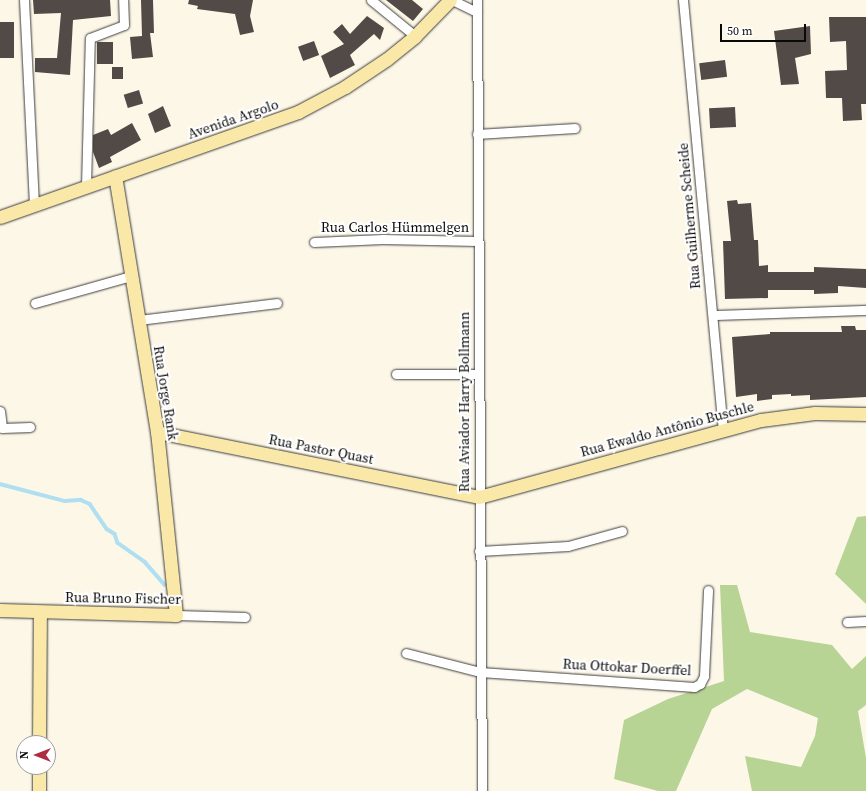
<!DOCTYPE html>
<html>
<head>
<meta charset="utf-8">
<style>
  body { margin:0 }
  #map { position:relative; width:866px; height:791px; overflow:hidden; background:#fdf7e8; font-family:"Source Serif 4",serif }
  div>[style] { position:absolute }
  [style*='--x'] { left:calc(var(--x)*1px); top:calc(var(--y)*1px); width:calc(var(--w)*1px); rotate:calc(var(--a)*1deg) }
  .forest>* { inset:0; background:#b8d495 }
  .stream>* { height:3.5px; margin:-1.75px; padding:0 1.75px; transform-origin:1.75px; border-radius:1.75px; background:#b0dff1 }
  .building>* { inset:0; background:#514a47; transform-origin:0 0 }
  .roads { filter:drop-shadow(0 0 1px #3c3c3c) drop-shadow(0 0 1px #3c3c3c) }
  .street>* { height:9px; margin:-4.5px; padding:0 4.5px; transform-origin:4.5px; border-radius:4.5px; background:#fff }
  .secondary>* { height:13px; margin:-6.5px; padding:0 6.5px; transform-origin:6.5px; border-radius:6.5px; background:#f9e8a7 }
  span { translate:-50% -50%; white-space:nowrap; text-align:center; line-height:1.15; -webkit-text-stroke:4px #fff; paint-order:stroke }
  .street-label { font-size:14px; color:#090909 }
  .north { position:absolute; left:16px; top:735px; width:40px; height:40px; box-sizing:border-box; background:#fff; border:1px solid #9d9d9d; border-radius:50%; rotate:270deg; font-size:11px; font-weight:700; line-height:16px; text-align:center; color:#090909 }
  .north::after { content:''; display:block; margin:auto; width:14px; height:18px; background:#ae2d40; clip-path:polygon(50% 0,100% 100%,50% 72%,0 100%) }
  .scale { position:absolute; left:720px; top:24px; width:86px; height:18px; box-sizing:border-box; border:2px solid #090909; border-top:0; padding-left:5px; font-size:12px; line-height:14px; white-space:nowrap; color:#090909; -webkit-text-stroke:3px #fff; paint-order:stroke }
</style>
</head>
<body>
<div id="map">
  <div class="forest">
    <div style="clip-path:polygon(866px 516px,866px 604px,835px 574px,857px 517px)"></div>
    <div style="clip-path:polygon(720px 585px,737px 585px,750px 632px,832px 645px,852px 669px,866px 656px,866px 705px,858px 711px,866px 758px,866px 791px,752px 791px,745px 756px,801px 767px,815px 736px,818px 718px,747px 689px,712px 709px,676px 791px,658px 791px,614px 779px,624px 720px,668px 699px,724px 681px)"></div>
  </div>
  <div class="stream">
    <div style="--x:0;--y:484;--w:67;--a:14.7"></div>
    <div style="--x:65;--y:501;--w:16;--a:-4"></div>
    <div style="--x:81;--y:500;--w:10;--a:24"></div>
    <div style="--x:90;--y:504;--w:30;--a:56"></div>
    <div style="--x:107;--y:529;--w:9;--a:32"></div>
    <div style="--x:115;--y:534;--w:9;--a:72"></div>
    <div style="--x:118;--y:543;--w:33;--a:35"></div>
    <div style="--x:145;--y:562;--w:30;--a:49"></div>
  </div>
  <div class="building">
    <div style="clip-path:polygon(33px 0,110px 0,111px 16px,73px 20px,70px 75px,35px 72px,35px 58px,57px 58px,61px 13px,34px 14px)"></div>
    <div style="clip-path:polygon(141px 0,153px 0,154px 33px,150px 33px,153px 57px,132px 59px,130px 37px,142px 36px)"></div>
    <div style="clip-path:polygon(189px 0,253px 0,250px 16px,254px 32px,240px 35px,235px 14px,197px 9px,198px 6px,188px 4px)"></div>
    <div style="clip-path:polygon(386px 0,412px 0,423px 9px,413px 21px)"></div>
    <div style="clip-path:polygon(367px 16px,384px 28px,380px 40px,374px 34px,350px 55px,355px 65px,330px 78px,321px 56px,344px 44px,333px 32px,342px 24px,350px 34px)"></div>
    <div style="clip-path:polygon(829px 17px,866px 17px,866px 104px,861px 104px,862px 120px,843px 121px,842px 98px,826px 98px,825px 71px,847px 70px,846px 41px,830px 42px)"></div>
    <div style="left:0;top:22px;width:14px;height:36px"></div>
    <div style="clip-path:polygon(810px 26px,811px 54px,795px 58px,799px 84px,781px 85px,774px 31px)"></div>
    <div style="left:314px;top:41px;width:15px;height:17px;rotate:70deg"></div>
    <div style="left:97px;top:42px;width:16px;height:22px"></div>
    <div style="left:725px;top:60px;width:17px;height:26px;rotate:83deg"></div>
    <div style="left:112px;top:67px;width:11px;height:12px"></div>
    <div style="left:139px;top:90px;width:14px;height:16px;rotate:73deg"></div>
    <div style="clip-path:polygon(163px 106px,171px 126px,155px 133px,148px 114px)"></div>
    <div style="left:735px;top:107px;width:20px;height:26px;rotate:87deg"></div>
    <div style="clip-path:polygon(132px 123px,141px 140px,110px 157px,112px 162px,99px 168px,93px 152px,93px 135px,108px 129px,111px 135px)"></div>
    <div style="clip-path:polygon(737px 200px,738px 204px,751px 203px,754px 240px,758px 240px,759px 266px,768px 265px,768px 272px,814px 272px,814px 267px,866px 269px,866px 288px,838px 286px,838px 293px,814px 294px,814px 290px,768px 290px,768px 298px,725px 299px,723px 241px,731px 241px,727px 201px)"></div>
    <div style="clip-path:polygon(841px 326px,855px 326px,856px 330px,866px 330px,866px 397px,810px 400px,810px 395px,791px 396px,791px 394px,772px 395px,772px 399px,757px 401px,757px 394px,736px 397px,732px 337px,770px 334px,770px 332px,842px 332px)"></div>
  </div>
  <div class="roads">
    <div class="street">
      <div style="--x:24;--y:0;--w:204;--a:87.2"></div>
      <div style="--x:371;--y:0;--w:57;--a:39.3"></div>
      <div style="--x:452;--y:0;--w:28;--a:26"></div>
      <div style="--x:477;--y:0;--w:791;--a:89.64"></div>
      <div style="--x:683;--y:0;--w:431;--a:84.7"></div>
      <div style="--x:477;--y:134;--w:98;--a:-3.5"></div>
      <div style="--x:86;--y:186;--w:148;--a:-88.5"></div>
      <div style="--x:90;--y:38;--w:36;--a:-21"></div>
      <div style="--x:124;--y:25;--w:25;--a:-92"></div>
      <div style="--x:314;--y:242;--w:69;--a:-2.5"></div>
      <div style="--x:383;--y:239;--w:94;--a:1.2"></div>
      <div style="--x:35;--y:303;--w:100;--a:-15.7"></div>
      <div style="--x:713;--y:315;--w:153;--a:-1.9"></div>
      <div style="--x:139;--y:320;--w:139;--a:-7"></div>
      <div style="--x:396;--y:374;--w:82;--a:0"></div>
      <div style="--x:0;--y:411;--w:17;--a:83"></div>
      <div style="--x:2;--y:428;--w:28;--a:-2"></div>
      <div style="--x:479;--y:551;--w:89;--a:-3.2"></div>
      <div style="--x:568;--y:546;--w:56;--a:-15.5"></div>
      <div style="--x:176;--y:615;--w:69;--a:1.7"></div>
      <div style="--x:847;--y:622;--w:19;--a:-3"></div>
      <div style="--x:406;--y:653;--w:76;--a:14.4"></div>
      <div style="--x:480;--y:672;--w:215;--a:4"></div>
      <div style="--x:694;--y:687;--w:7;--a:-27"></div>
      <div style="--x:700;--y:684;--w:9;--a:-63"></div>
      <div style="--x:704;--y:676;--w:86;--a:-87.3"></div>
    </div>
    <div class="secondary">
      <div style="--x:0;--y:217;--w:316;--a:-19.4"></div>
      <div style="--x:298;--y:112;--w:53;--a:-28"></div>
      <div style="--x:345;--y:87;--w:50;--a:-33.7"></div>
      <div style="--x:387;--y:59;--w:36;--a:-39"></div>
      <div style="--x:415;--y:36;--w:50;--a:-45.8"></div>
      <div style="--x:157;--y:432;--w:328;--a:11.4"></div>
      <div style="--x:479;--y:497;--w:292;--a:-15.3"></div>
      <div style="--x:761;--y:420;--w:54;--a:-7.4"></div>
      <div style="--x:815;--y:413;--w:51;--a:1.1"></div>
      <div style="--x:0;--y:610;--w:176;--a:1.6"></div>
      <div style="--x:176;--y:615;--w:184;--a:-95.9"></div>
      <div style="--x:157;--y:432;--w:259;--a:-99.3"></div>
      <div style="--x:39;--y:743;--w:131;--a:-89.6"></div>
      <div style="--x:39;--y:791;--w:24;--a:-90"></div>
    </div>
  </div>
  <div class="street-label">
    <span style="left:233px;top:119px;rotate:-19deg">Avenida Argolo</span>
    <span style="left:689px;top:216px;rotate:-95deg">Rua Guilherme Scheide</span>
    <span style="left:395px;top:227px">Rua Carlos Hümmelgen</span>
    <span style="left:166px;top:393px;rotate:81deg">Rua Jorge Rank</span>
    <span style="left:464px;top:402px;rotate:-90deg">Rua Aviador Harry Bollmann</span>
    <span style="left:667px;top:429px;rotate:-15deg">Rua Ewaldo Antônio Buschle</span>
    <span style="left:321px;top:449px;rotate:11deg">Rua Pastor Quast</span>
    <span style="left:123px;top:598px;rotate:1deg">Rua Bruno Fischer</span>
    <span style="left:627px;top:667px;rotate:3deg">Rua Ottokar Doerffel</span>
  </div>
  <div class="north">N</div>
  <div class="scale">50 m</div>
</div>
</body>
</html>
